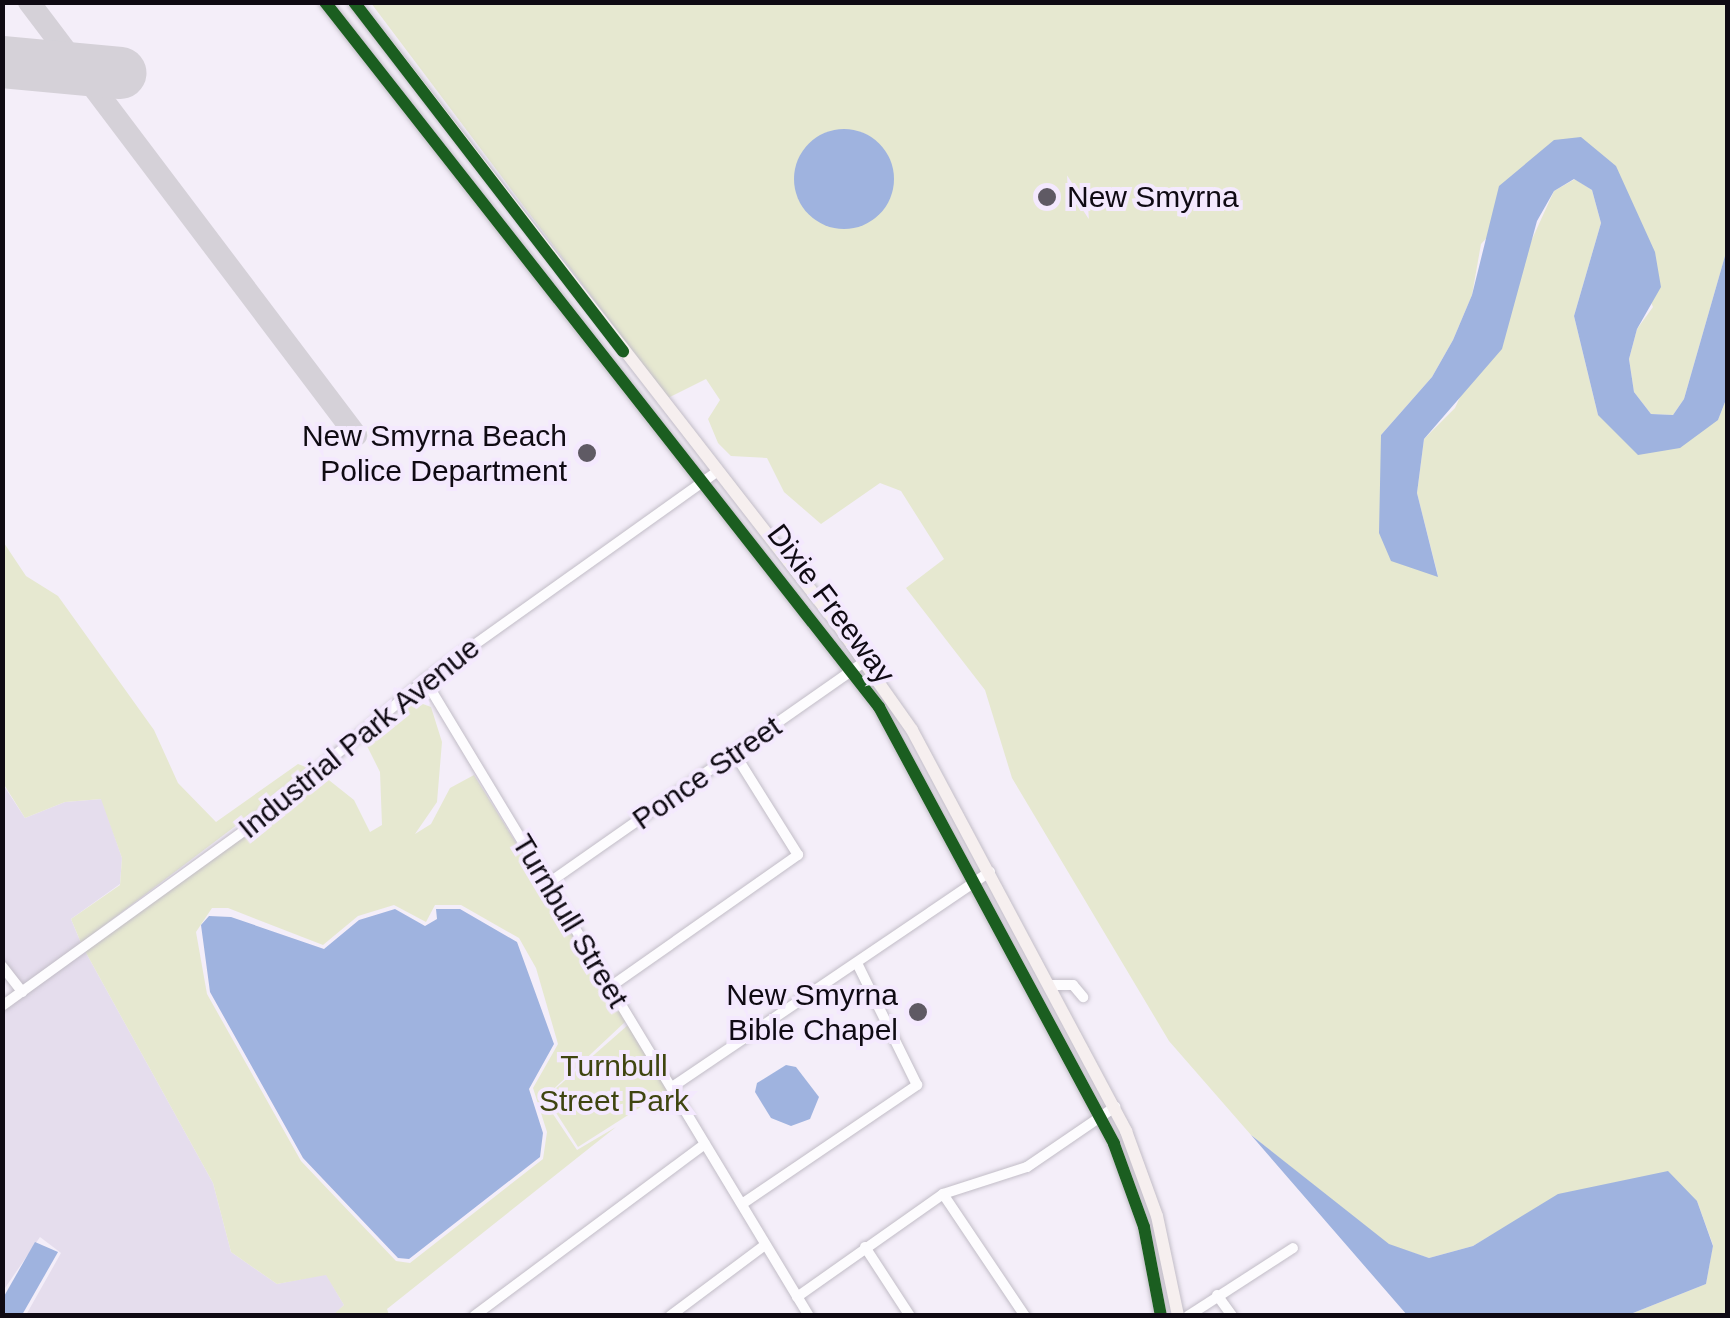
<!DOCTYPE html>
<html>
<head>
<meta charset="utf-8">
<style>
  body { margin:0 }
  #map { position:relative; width:1730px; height:1318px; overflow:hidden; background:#f4eef9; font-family:Arial,sans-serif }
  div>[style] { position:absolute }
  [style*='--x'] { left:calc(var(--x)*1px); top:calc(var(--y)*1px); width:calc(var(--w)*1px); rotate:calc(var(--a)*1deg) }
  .industrial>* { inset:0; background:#e5dded }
  .green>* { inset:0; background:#e6e8d0 }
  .water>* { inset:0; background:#9fb3df }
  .round { border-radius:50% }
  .taxiway>* { height:22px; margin:-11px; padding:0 11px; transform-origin:11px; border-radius:11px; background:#d5d1d8 }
  .runway>* { height:52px; margin:-26px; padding:0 26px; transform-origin:26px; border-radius:26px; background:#d5d1d8 }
  .roads { filter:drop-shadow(0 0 2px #c2bdc7) drop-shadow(0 0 2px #c2bdc7) }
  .minor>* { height:10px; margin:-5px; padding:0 5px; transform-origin:5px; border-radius:5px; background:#fdfcfe }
  .major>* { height:12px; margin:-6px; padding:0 6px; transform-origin:6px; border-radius:6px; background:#f6efef }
  .cycleway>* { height:12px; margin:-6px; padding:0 6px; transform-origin:6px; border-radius:6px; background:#1b5e20 }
  .dots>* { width:28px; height:28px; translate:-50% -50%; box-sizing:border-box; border:5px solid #f4e9fe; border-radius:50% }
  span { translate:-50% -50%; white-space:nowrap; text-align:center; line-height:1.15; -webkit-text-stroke:8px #f4e9fe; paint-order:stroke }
  .poi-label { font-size:30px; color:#0f0a13 }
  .left { translate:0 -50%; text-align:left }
  .right { translate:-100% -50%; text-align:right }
  .street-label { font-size:30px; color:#0f0a13 }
  .park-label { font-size:30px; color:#3f4510 }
  .frame { position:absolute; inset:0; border:5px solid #0f0a13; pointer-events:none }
</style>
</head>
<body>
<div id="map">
  <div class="industrial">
    <div style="clip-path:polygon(2px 783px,25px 818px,65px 802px,102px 799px,122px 858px,120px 884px,71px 919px,81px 943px,23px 986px,3px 959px)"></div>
    <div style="clip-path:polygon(85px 951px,213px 1183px,231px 1252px,277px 1284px,326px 1274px,344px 1305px,333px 1316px,26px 1315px,61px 1253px,40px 1237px,3px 1291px,3px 1012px)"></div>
  </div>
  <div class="green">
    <div style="clip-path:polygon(371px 3px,1727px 3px,1727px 249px,1684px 399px,1673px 415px,1651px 414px,1634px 392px,1629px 359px,1637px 329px,1653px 307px,1581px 137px,1481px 244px,1472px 295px,1453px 340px,1432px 377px,1381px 435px,1438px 576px,1417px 493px,1424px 439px,1455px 408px,1554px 191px,1575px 179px,1592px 190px,1601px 223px,1574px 316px,1598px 415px,1718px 420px,1727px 397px,1727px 1315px,1628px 1315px,1706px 1284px,1713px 1245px,1697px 1201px,1510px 1224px,1473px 1246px,1429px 1258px,1389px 1245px,1251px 1135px,1169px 1041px,1012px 778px,985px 690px,906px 588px,944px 559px,901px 491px,880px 483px,821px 524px,784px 492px,767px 458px,731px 456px,718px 443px,708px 419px,720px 400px,706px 379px,668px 398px)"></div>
    <div style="clip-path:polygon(2px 540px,26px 576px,58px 596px,154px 730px,178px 783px,216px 822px,298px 764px,311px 769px,81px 943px,71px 919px,120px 885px,122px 858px,101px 799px,65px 802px,25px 818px,3px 783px)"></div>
    <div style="clip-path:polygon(evenodd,415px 701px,431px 707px,442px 742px,437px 802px,415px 834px,431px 824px,450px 788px,474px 775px,626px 1021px,543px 1099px,577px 1150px,616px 1127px,387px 1309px,389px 1315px,333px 1315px,344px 1305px,326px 1275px,277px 1284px,231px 1252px,213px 1183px,85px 951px,320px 773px,354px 800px,370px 832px,382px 825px,380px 772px,365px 742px,415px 701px,394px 905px,426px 922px,435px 905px,461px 905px,519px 938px,536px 968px,558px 1044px,533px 1088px,547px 1132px,543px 1159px,410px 1263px,396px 1261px,301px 1161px,207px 994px,196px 932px,212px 908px,228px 908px,323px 945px,358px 916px,394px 905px)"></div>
    <div style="clip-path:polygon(628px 1025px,669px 1089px,578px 1147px,546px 1097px)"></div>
  </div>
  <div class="water">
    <div class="round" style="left:794px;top:129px;width:100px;height:100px"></div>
    <div style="clip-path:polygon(1581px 137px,1616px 166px,1655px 252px,1661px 287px,1637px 329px,1629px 359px,1634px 392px,1651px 414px,1673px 415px,1684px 399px,1727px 249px,1727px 397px,1718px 420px,1680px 448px,1638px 455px,1598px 415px,1574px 316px,1601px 223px,1592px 190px,1574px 179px,1554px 191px,1537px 221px,1502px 349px,1424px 439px,1417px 493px,1438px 577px,1391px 561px,1379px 533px,1381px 435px,1432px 377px,1453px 340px,1472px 295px,1499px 186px,1554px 140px)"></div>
    <div style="clip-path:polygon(395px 909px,425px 926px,437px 919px,436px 909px,460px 909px,517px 942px,554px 1044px,529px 1089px,543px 1133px,540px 1157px,409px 1259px,398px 1258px,303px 1158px,210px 992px,201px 925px,209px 916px,231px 917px,324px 949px,359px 920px)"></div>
    <div style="clip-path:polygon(786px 1065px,796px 1067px,819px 1097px,810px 1119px,791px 1126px,771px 1118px,755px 1092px,757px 1083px)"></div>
    <div style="clip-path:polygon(1251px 1135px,1389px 1244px,1429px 1258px,1473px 1246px,1558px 1194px,1668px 1171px,1697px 1201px,1713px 1246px,1706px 1284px,1628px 1315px,1407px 1315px)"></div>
    <div style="clip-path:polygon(35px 1242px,58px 1252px,22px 1315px,3px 1315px,3px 1298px)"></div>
  </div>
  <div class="taxiway">
    <div style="--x:29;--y:2;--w:543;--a:52.94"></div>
  </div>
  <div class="runway">
    <div style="--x:2;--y:62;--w:119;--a:5.3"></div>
  </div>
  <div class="roads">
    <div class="minor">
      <div style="--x:425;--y:680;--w:743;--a:58.88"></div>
      <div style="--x:547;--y:884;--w:389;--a:-35"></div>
      <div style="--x:2;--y:966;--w:33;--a:52"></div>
      <div style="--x:1050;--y:985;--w:23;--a:0"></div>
      <div style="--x:1073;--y:985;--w:16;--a:50"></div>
      <div style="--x:610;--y:987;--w:230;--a:-35.1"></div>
      <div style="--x:798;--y:855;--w:119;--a:-122"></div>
      <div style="--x:2;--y:1006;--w:310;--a:-35.9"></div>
      <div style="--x:253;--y:824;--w:224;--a:-39.9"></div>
      <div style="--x:425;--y:680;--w:359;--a:-35.5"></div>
      <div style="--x:672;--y:1087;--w:384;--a:-34.1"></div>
      <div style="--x:943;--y:1194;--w:147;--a:56.1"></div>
      <div style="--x:742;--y:1204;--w:212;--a:-34.2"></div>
      <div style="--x:917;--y:1085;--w:136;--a:-116.2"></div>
      <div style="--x:865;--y:1247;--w:82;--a:56.9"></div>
      <div style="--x:1217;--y:1295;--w:26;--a:54"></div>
      <div style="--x:797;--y:1297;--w:179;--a:-35.2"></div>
      <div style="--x:943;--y:1194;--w:88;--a:-17.8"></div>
      <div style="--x:1027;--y:1167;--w:107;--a:-34.3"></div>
      <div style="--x:474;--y:1316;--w:288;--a:-36.7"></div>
      <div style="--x:670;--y:1316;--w:119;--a:-36.8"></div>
      <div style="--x:1188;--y:1316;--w:125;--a:-32.9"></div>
    </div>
    <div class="major">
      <div style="--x:325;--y:2;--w:897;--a:51.84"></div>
      <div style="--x:879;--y:707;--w:496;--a:61.7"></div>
      <div style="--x:1114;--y:1144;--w:88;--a:70.1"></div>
      <div style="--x:1144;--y:1227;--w:91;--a:79.2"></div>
      <div style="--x:354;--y:2;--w:789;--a:52.16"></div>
      <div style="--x:838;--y:625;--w:128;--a:54.8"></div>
      <div style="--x:912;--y:730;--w:455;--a:61.9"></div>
      <div style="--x:1126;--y:1131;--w:90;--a:70"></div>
      <div style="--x:1157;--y:1216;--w:102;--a:78.1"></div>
    </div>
  </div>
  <div class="cycleway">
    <div style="--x:325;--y:2;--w:897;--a:51.84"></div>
    <div style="--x:879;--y:707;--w:496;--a:61.7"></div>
    <div style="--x:1114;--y:1144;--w:88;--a:70.1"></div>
    <div style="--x:1144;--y:1227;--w:91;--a:79.2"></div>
    <div style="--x:354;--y:2;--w:441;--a:52.4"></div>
  </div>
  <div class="dots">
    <div style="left:1047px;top:197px;background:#5f5a64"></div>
    <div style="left:587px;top:453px;background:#5f5a64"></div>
    <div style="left:918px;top:1012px;background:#5f5a64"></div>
  </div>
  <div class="poi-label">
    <span class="left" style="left:1067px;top:197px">New Smyrna</span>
    <span class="right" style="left:567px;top:453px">New Smyrna Beach<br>Police Department</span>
    <span class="right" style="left:898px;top:1012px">New Smyrna<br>Bible Chapel</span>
  </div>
  <div class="street-label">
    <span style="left:831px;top:604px;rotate:53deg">Dixie Freeway</span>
    <span style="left:359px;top:738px;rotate:-39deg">Industrial Park Avenue</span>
    <span style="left:707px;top:773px;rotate:-35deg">Ponce Street</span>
    <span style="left:570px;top:921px;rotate:59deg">Turnbull Street</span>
  </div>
  <div class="park-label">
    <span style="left:614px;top:1083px">Turnbull<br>Street Park</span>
  </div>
  <div class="frame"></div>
</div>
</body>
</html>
